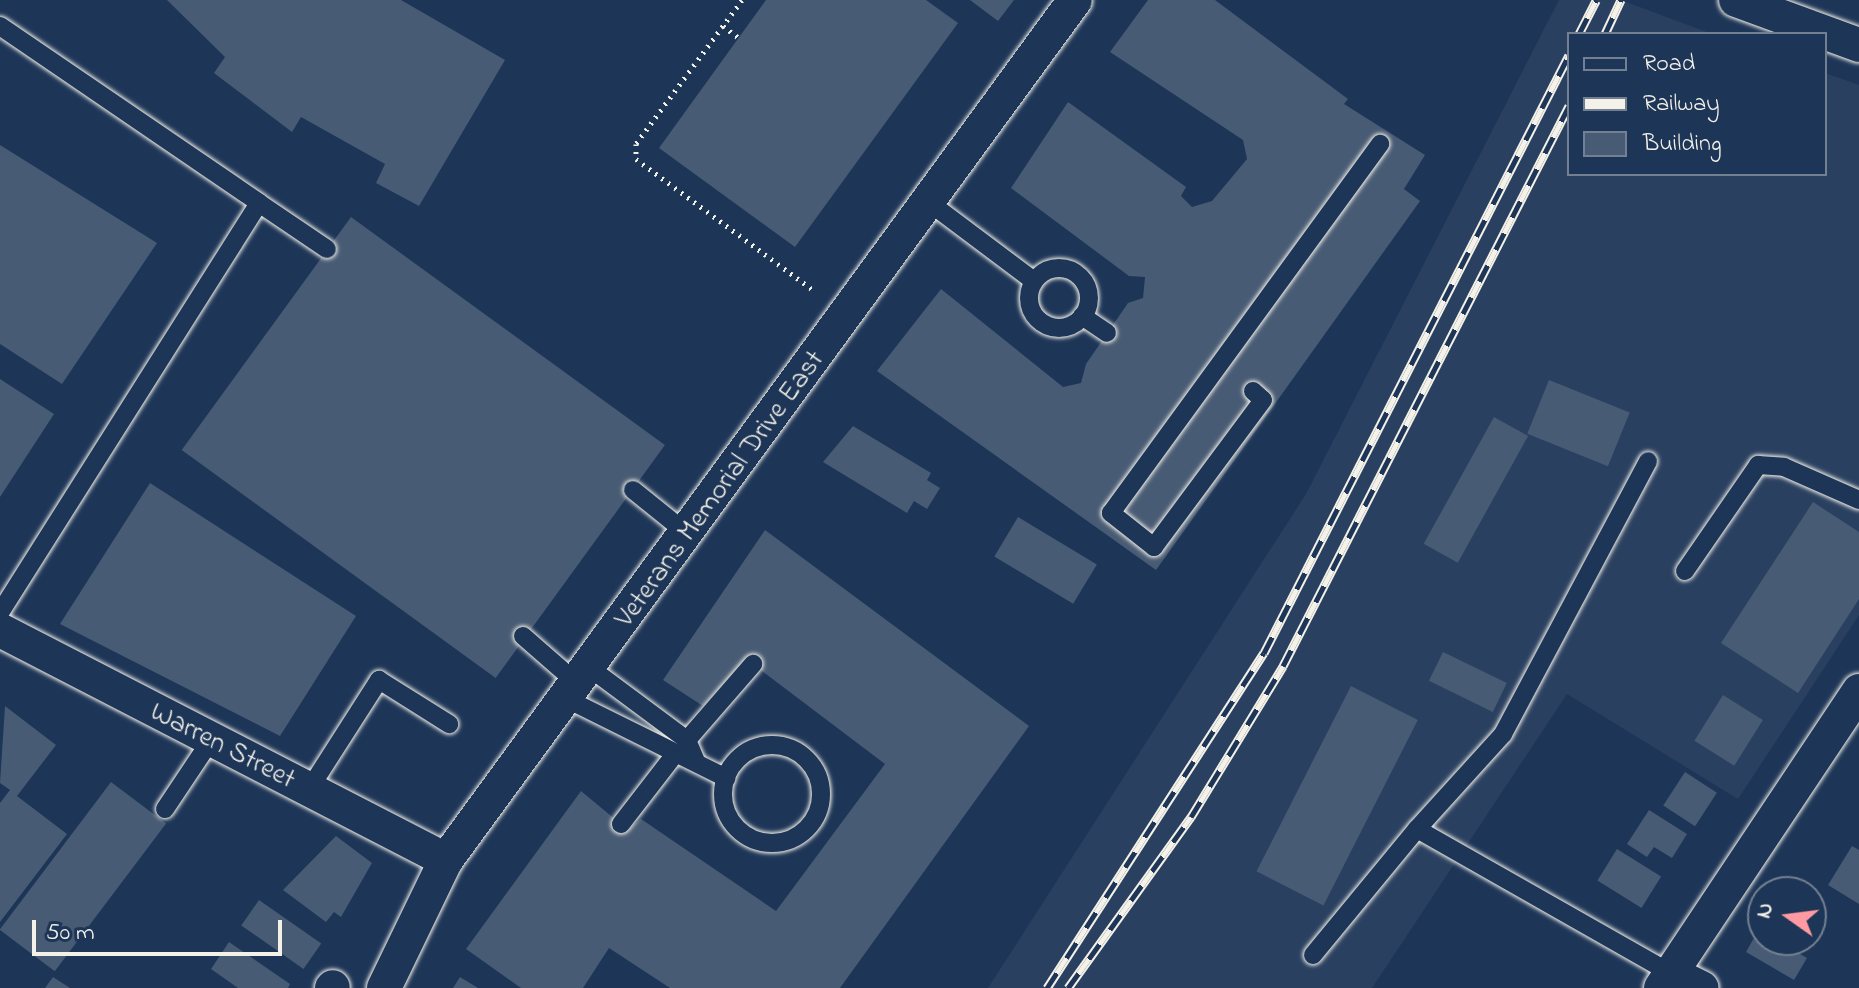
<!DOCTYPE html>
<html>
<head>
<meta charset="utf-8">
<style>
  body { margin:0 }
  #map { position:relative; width:1859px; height:988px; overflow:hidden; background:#1d3557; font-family:"Indie Flower",sans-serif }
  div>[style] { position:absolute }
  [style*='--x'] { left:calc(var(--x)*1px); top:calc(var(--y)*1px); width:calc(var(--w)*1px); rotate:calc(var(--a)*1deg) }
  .built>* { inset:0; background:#2a4060 }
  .building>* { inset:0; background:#485b74; transform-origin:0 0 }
  .path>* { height:5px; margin-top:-2.5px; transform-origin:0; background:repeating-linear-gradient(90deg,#f4f1e8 0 2px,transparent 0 8px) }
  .roads { filter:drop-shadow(0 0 2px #f4f1e8) drop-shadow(0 0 2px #f4f1e8) }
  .lane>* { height:18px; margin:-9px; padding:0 9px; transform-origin:9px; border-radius:9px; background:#1d3557 }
  .lane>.ring { margin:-9px; padding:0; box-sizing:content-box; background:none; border:18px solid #1d3557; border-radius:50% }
  .street>* { height:34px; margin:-17px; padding:0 17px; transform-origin:17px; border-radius:17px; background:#1d3557 }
  .rail>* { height:9px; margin-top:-4.5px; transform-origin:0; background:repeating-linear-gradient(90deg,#1d3557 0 18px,#f4f1e8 0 36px); box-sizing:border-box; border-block:2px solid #f4f1e8 }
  span { translate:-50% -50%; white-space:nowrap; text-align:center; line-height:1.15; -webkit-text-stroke:6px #1d3557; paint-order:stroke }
  .street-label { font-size:28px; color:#f4f1e8 }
  .legend { position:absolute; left:1567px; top:32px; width:260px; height:144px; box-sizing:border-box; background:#1d3557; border:2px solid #738091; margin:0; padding:10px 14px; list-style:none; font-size:24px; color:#f4f1e8 }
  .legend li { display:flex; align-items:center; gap:16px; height:40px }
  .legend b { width:40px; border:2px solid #738091 }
  .north { position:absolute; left:1747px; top:876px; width:80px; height:80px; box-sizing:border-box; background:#1d3557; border:2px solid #738091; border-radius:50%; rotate:284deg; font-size:22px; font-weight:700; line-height:32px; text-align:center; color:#f4f1e8 }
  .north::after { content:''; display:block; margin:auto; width:28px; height:36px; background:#ff9aa2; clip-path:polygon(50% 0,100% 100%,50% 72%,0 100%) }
  .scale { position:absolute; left:32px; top:920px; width:250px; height:36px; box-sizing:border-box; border:4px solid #f4f1e8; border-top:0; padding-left:10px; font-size:24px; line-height:28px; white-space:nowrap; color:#f4f1e8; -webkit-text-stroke:6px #1d3557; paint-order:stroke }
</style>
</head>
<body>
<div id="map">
  <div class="built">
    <div style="clip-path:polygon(1559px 0,1621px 0,1712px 34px,1569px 34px,1569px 174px,1825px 174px,1825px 73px,1859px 85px,1859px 615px,1738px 799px,1567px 694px,1372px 988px,988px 988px,1306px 494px)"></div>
  </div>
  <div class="building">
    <div style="clip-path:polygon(167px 0,401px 0,505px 60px,419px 206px,376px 183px,385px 164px,301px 117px,292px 132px,214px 73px,225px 57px)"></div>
    <div style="clip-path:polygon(766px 0,926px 0,958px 23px,795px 247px,659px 148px)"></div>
    <div style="clip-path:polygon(970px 0,1014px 0,998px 21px)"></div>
    <div style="clip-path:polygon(1148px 0,1215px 0,1348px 99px,1344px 104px,1425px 155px,1404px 189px,1420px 201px,1156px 570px,877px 371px,941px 289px,1063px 387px,1081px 383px,1086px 364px,1128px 303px,1143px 298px,1145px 277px,1129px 276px,1011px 188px,1068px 102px,1186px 187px,1181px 196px,1192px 207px,1212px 201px,1247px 159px,1243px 140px,1110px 52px)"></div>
    <div style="clip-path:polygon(0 145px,157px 243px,62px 384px,0 344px)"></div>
    <div style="left:351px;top:217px;width:388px;height:288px;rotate:36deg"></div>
    <div style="clip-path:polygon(0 379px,54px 414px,0 497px)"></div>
    <div style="left:1549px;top:380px;width:87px;height:58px;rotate:22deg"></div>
    <div style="left:1494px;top:417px;width:39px;height:145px;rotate:29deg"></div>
    <div style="clip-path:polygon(853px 426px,931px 473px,927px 480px,940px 488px,927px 509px,914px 501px,907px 513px,823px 462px)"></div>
    <div style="clip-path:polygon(150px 483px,356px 616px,280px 736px,60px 624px)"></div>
    <div style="clip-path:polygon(1813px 502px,1859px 532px,1859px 599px,1798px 693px,1721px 643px)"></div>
    <div style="left:1018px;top:517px;width:92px;height:46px;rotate:31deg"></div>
    <div style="clip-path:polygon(765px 530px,1029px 726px,840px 988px,670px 988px,609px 948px,583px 988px,521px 988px,466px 949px,581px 791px,628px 830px,641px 819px,776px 911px,885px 764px,746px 659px,703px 706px,663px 680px)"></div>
    <div style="left:1443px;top:652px;width:71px;height:32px;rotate:26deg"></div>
    <div style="left:1351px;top:686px;width:75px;height:208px;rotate:27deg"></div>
    <div style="left:1723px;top:695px;width:47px;height:54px;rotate:32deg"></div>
    <div style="clip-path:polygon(5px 706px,56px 745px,17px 796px,67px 834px,0 922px,0 803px,10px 790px,0 783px)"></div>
    <div style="left:1685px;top:772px;width:38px;height:40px;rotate:33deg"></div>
    <div style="left:111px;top:782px;width:69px;height:185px;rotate:37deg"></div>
    <div style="clip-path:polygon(1649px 810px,1687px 834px,1672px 858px,1654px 847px,1647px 857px,1627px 844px)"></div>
    <div style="clip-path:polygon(336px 836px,372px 863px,341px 917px,334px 912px,326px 922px,283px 890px)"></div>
    <div style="clip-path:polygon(1852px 846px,1859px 850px,1859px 904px,1828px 885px)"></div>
    <div style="left:1617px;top:849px;width:52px;height:37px;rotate:32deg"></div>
    <div style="left:259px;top:900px;width:76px;height:31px;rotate:35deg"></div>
    <div style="clip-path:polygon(1763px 922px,1763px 940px,1787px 940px,1785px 945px,1807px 958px,1794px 980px,1746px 952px)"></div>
    <div style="clip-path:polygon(229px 942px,290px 984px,288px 988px,238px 988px,211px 969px)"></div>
    <div style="clip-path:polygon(53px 977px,70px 988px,45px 988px)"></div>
    <div style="clip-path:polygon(460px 977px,478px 988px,453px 988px)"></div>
  </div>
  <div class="path">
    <div style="--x:742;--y:0;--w:179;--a:126.4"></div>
    <div style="--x:636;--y:144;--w:15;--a:90"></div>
    <div style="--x:636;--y:159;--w:219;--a:36.5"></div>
    <div style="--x:723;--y:26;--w:20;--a:37"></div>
  </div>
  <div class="roads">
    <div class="lane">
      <div style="--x:0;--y:26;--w:314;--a:34.3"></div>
      <div style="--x:259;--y:203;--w:485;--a:122.3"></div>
      <div style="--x:259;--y:203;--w:82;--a:34.1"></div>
      <div style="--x:930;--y:203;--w:130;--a:36.9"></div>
      <div class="ring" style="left:1029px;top:268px;width:42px;height:42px"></div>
      <div style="--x:1082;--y:316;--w:30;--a:34"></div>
      <div style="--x:1253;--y:391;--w:13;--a:42"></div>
      <div style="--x:1263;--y:400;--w:183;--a:126.6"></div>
      <div style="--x:1154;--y:547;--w:55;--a:-141.7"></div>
      <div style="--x:1111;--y:513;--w:457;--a:-53.9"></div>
      <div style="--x:633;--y:490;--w:72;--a:38.8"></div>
      <div style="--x:1685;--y:571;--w:129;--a:-55.4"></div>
      <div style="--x:1758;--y:465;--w:26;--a:4"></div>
      <div style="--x:1784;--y:467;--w:82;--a:23.7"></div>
      <div style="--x:523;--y:636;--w:73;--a:41.1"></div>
      <div style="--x:590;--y:668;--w:121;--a:36.6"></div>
      <div style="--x:687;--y:740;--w:23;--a:67"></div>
      <div style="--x:567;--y:699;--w:178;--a:26.4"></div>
      <div style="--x:687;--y:740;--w:101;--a:-49"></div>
      <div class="ring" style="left:723px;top:745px;width:80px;height:80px"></div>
      <div style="--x:308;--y:791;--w:132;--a:-57.4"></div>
      <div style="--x:379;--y:680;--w:83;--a:32.2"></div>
      <div style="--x:165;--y:809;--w:79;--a:-56.3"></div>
      <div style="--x:621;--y:824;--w:83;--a:-52.3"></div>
      <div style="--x:1417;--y:829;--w:128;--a:-47.8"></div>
      <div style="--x:1503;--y:734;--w:309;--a:-62"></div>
      <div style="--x:1313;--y:955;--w:163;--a:-50.5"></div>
      <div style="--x:1417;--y:829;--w:292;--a:29.6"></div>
    </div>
    <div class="street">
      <div style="--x:1736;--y:0;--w:131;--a:20.1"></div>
      <div style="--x:0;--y:630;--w:502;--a:27.28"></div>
      <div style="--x:1671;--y:973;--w:34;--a:26"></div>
      <div style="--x:332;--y:988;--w:1;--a:-45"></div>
      <div style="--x:384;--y:988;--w:142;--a:-64.2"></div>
      <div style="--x:446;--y:860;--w:1065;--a:-53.82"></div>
      <div style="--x:1661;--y:988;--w:357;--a:-56.3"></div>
    </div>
  </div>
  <div class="rail">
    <div style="--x:1579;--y:34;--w:38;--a:-63"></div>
    <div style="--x:1605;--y:34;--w:38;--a:-65"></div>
    <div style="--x:1047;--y:988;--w:399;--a:-57.1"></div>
    <div style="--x:1264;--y:653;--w:671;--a:-62.98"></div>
    <div style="--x:1068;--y:988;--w:211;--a:-54.3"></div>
    <div style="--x:1191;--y:817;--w:177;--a:-58.6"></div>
    <div style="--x:1283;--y:666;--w:629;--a:-62.95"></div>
  </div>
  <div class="street-label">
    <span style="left:721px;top:490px;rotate:-54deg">Veterans Memorial Drive East</span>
    <span style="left:222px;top:747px;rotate:27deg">Warren Street</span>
  </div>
  <ul class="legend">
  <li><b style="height:10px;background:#1d3557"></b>Road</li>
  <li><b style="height:10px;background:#f4f1e8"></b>Railway</li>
  <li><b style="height:22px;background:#485b74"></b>Building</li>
  </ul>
  <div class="north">N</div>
  <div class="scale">50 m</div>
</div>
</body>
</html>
